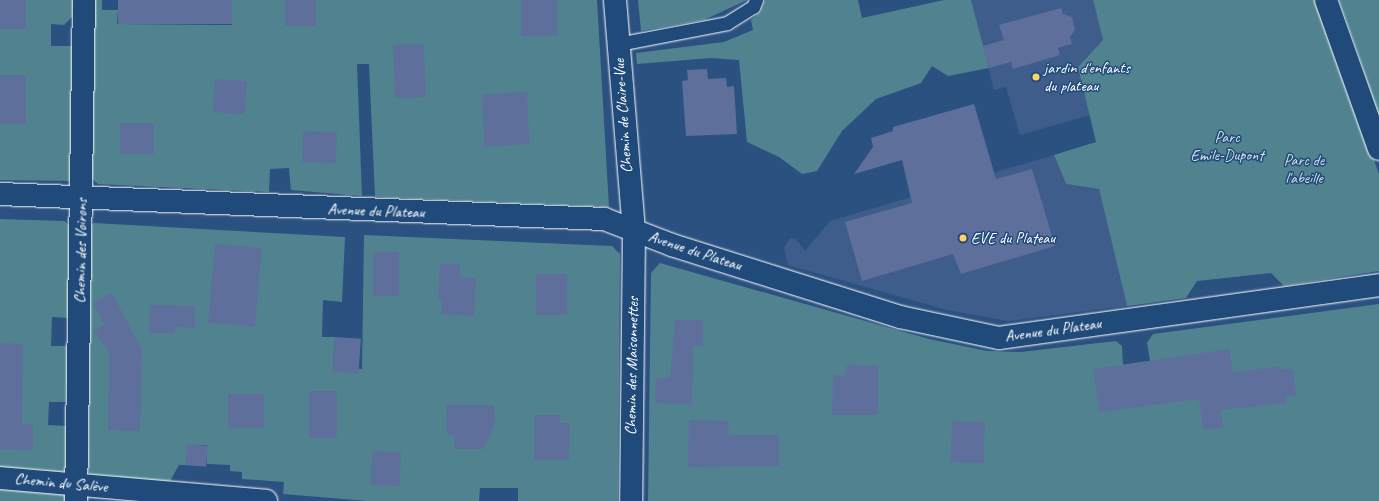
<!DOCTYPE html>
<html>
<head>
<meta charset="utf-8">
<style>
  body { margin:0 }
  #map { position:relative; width:1379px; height:501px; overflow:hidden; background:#2b5180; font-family:Caveat,sans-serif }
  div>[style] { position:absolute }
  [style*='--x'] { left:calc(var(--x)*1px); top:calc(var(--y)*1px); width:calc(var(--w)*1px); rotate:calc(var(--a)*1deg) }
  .built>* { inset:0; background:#3e5d8a }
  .green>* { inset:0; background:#50838f }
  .building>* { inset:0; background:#5e6f9c; transform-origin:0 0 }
  .roads { filter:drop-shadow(0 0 1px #fff) drop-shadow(0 0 1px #fff) }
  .service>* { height:13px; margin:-6.5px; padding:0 6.5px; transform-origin:6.5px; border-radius:6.5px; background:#1f4a7a }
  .minor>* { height:22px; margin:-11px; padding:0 11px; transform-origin:11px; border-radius:11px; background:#1f4a7a }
  .dots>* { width:11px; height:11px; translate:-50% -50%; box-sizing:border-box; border:2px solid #1f4a7a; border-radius:50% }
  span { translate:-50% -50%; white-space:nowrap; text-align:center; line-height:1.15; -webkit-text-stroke:3px #1f4a7a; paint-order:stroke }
  .poi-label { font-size:16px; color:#fff }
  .left { translate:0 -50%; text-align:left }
  .street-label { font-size:16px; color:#fff }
  .park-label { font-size:16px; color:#d3e0e3 }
</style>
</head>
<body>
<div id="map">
  <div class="built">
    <div style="clip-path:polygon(971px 0,1093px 0,1103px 40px,1078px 67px,1090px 115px,1020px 135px,1006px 87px,994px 90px)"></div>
    <div style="clip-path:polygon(1054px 155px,1066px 184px,1099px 189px,1127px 306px,1008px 321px,947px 310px,788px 265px,784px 248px,790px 238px,796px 239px,805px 251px,830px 221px)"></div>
  </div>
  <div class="green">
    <div style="clip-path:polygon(0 0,73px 0,72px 17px,64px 25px,51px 24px,51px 46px,73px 46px,71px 181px,0 180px)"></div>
    <div style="clip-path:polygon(94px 0,102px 0,102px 10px,118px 10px,117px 24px,217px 25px,232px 25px,232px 0,597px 0,609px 207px,375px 197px,369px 64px,357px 64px,362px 196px,291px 190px,289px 168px,270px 169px,269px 192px,98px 184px,91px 178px)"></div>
    <div style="clip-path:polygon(638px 0,747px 0,704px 20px,641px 31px)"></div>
    <div style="clip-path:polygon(765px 0,858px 0,862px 18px,944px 0,971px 0,989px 68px,948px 76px,932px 66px,921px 83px,876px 99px,842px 131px,817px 171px,802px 174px,779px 157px,747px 142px,739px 60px,711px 58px,637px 64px,636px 53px,724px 42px,753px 30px,751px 20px,761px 11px)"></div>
    <div style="clip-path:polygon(1093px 0,1315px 0,1379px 174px,1379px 271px,1284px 286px,1271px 273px,1197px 281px,1186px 298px,1127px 306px,1099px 189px,1066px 184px,1054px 155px,1096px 142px,1078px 67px,1103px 40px)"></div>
    <div style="clip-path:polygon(1339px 0,1379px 0,1379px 120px,1364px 71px)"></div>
    <div style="clip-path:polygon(0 219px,65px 221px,71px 228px,69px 318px,52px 317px,51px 346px,69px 346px,66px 402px,49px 402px,48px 425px,66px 426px,66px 468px,60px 474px,0 470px)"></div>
    <div style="clip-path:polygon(94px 223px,345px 237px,342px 302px,323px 300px,322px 337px,335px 337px,333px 367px,362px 369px,364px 235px,612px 246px,620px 254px,618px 501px,518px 501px,518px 488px,480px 488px,479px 501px,367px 501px,283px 494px,284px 482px,242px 479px,242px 472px,230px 471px,230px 465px,207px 464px,207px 445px,188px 445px,186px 465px,179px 465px,169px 483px,95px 478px,88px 472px,90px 226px)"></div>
    <div style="clip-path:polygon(660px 263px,929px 339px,987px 351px,1021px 352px,1116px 341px,1122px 346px,1123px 365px,1152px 372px,1147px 343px,1153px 334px,1379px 304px,1379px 501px,648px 501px,651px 273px)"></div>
    <div style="clip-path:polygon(0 487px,63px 492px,67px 501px,0 501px)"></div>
  </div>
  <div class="building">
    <div style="left:0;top:0;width:26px;height:29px"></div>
    <div style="left:118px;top:0;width:114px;height:24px"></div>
    <div style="left:285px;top:0;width:31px;height:26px"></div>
    <div style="left:521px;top:0;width:36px;height:36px"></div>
    <div style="clip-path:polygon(1061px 8px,1063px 14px,1072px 17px,1075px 30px,1070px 37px,1072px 44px,1058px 48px,1060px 55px,1013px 69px,1011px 62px,989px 68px,983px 46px,1004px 40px,999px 25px)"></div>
    <div style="left:424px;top:44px;width:53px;height:31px;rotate:88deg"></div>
    <div style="clip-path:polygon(707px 69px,708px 79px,726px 78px,727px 87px,734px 86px,737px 134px,686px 136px,682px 81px,688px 80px,687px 70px)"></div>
    <div style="left:0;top:75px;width:26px;height:49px"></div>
    <div style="left:215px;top:79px;width:32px;height:33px;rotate:4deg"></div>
    <div style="left:527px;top:92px;width:52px;height:45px;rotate:87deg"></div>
    <div style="clip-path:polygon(974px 104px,996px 179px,1032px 169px,1055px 246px,961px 274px,953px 254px,862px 281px,845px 222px,912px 203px,902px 160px,854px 174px,873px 147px,871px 138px,893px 131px,893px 127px)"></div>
    <div style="left:120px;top:123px;width:34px;height:31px"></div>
    <div style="left:303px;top:131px;width:34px;height:31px;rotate:2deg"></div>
    <div style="left:215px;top:244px;width:47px;height:79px;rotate:5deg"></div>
    <div style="left:373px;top:252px;width:26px;height:44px"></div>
    <div style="clip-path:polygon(440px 264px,460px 264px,460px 277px,476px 278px,474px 316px,441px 314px,442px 299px,438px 299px)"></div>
    <div style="left:536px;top:274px;width:31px;height:41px"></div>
    <div style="clip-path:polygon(112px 293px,142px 350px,140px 431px,108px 430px,109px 352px,94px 332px,104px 324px,93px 303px)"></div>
    <div style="clip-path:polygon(150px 305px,195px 306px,195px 328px,175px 327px,175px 333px,149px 333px)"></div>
    <div style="clip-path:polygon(675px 320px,703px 320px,703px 346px,693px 346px,692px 404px,655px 403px,656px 378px,670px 378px)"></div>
    <div style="left:335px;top:337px;width:26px;height:35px;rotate:4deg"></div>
    <div style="clip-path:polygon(0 343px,23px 344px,22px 424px,33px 424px,33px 450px,0 449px)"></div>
    <div style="clip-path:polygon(1229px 349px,1233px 372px,1281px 366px,1281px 370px,1293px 369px,1296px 395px,1285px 397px,1286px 403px,1221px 410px,1223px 427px,1203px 430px,1199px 399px,1099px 412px,1093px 369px)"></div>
    <div style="clip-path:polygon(847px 365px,878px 366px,878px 415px,832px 415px,833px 375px,845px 376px)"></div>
    <div style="left:309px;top:391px;width:28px;height:47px"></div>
    <div style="left:228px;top:394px;width:36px;height:34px"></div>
    <div style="clip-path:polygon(446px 405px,494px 405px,495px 423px,484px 449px,454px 449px,454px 435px,447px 435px)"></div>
    <div style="clip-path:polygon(534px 415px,560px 415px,560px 423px,570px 423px,569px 460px,534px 460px)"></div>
    <div style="clip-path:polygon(689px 420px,729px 421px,728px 435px,779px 435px,779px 466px,688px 467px)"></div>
    <div style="left:952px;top:421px;width:33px;height:41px;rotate:2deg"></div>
    <div style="left:187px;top:444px;width:21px;height:21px;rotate:5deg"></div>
    <div style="left:372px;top:451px;width:29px;height:34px;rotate:2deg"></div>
  </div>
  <div class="roads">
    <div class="service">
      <div style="--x:618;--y:44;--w:111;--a:-10.9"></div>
      <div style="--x:727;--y:23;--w:31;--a:-32"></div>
      <div style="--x:753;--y:7;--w:8;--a:-67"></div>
    </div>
    <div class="minor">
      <div style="--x:615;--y:0;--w:232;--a:85.3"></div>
      <div style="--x:634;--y:231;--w:270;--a:90.6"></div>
      <div style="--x:1326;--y:0;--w:158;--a:70.4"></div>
      <div style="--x:0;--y:194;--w:605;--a:2.37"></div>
      <div style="--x:604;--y:219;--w:73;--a:20.9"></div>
      <div style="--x:672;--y:245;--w:239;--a:17.5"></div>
      <div style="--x:900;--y:317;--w:101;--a:12"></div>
      <div style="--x:999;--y:338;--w:384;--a:-7.9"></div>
      <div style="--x:0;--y:478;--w:267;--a:4.9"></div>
      <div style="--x:76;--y:501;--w:501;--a:-89.09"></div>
    </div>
  </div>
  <div class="dots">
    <div style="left:1036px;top:77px;background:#ffd166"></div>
    <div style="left:963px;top:238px;background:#ffd166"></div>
  </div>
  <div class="poi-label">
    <span class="left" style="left:1044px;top:77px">jardin d'enfants<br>du plateau</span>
    <span class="left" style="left:971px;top:238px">EVE du Plateau</span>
  </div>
  <div class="street-label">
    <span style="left:623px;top:116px;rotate:-94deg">Chemin de Claire-Vue</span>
    <span style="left:376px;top:211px;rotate:2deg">Avenue du Plateau</span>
    <span style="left:81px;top:251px;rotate:-89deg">Chemin des Voirons</span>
    <span style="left:695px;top:251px;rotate:18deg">Avenue du Plateau</span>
    <span style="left:1053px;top:330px;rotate:-8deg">Avenue du Plateau</span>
    <span style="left:632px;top:366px;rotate:-89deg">Chemin des Maisonnettes</span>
    <span style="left:61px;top:483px;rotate:5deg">Chemin du Salève</span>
  </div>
  <div class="park-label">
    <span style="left:1227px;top:146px">Parc<br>Emile-Dupont</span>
    <span style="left:1304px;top:169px">Parc de<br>l'abeille</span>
  </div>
</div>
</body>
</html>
